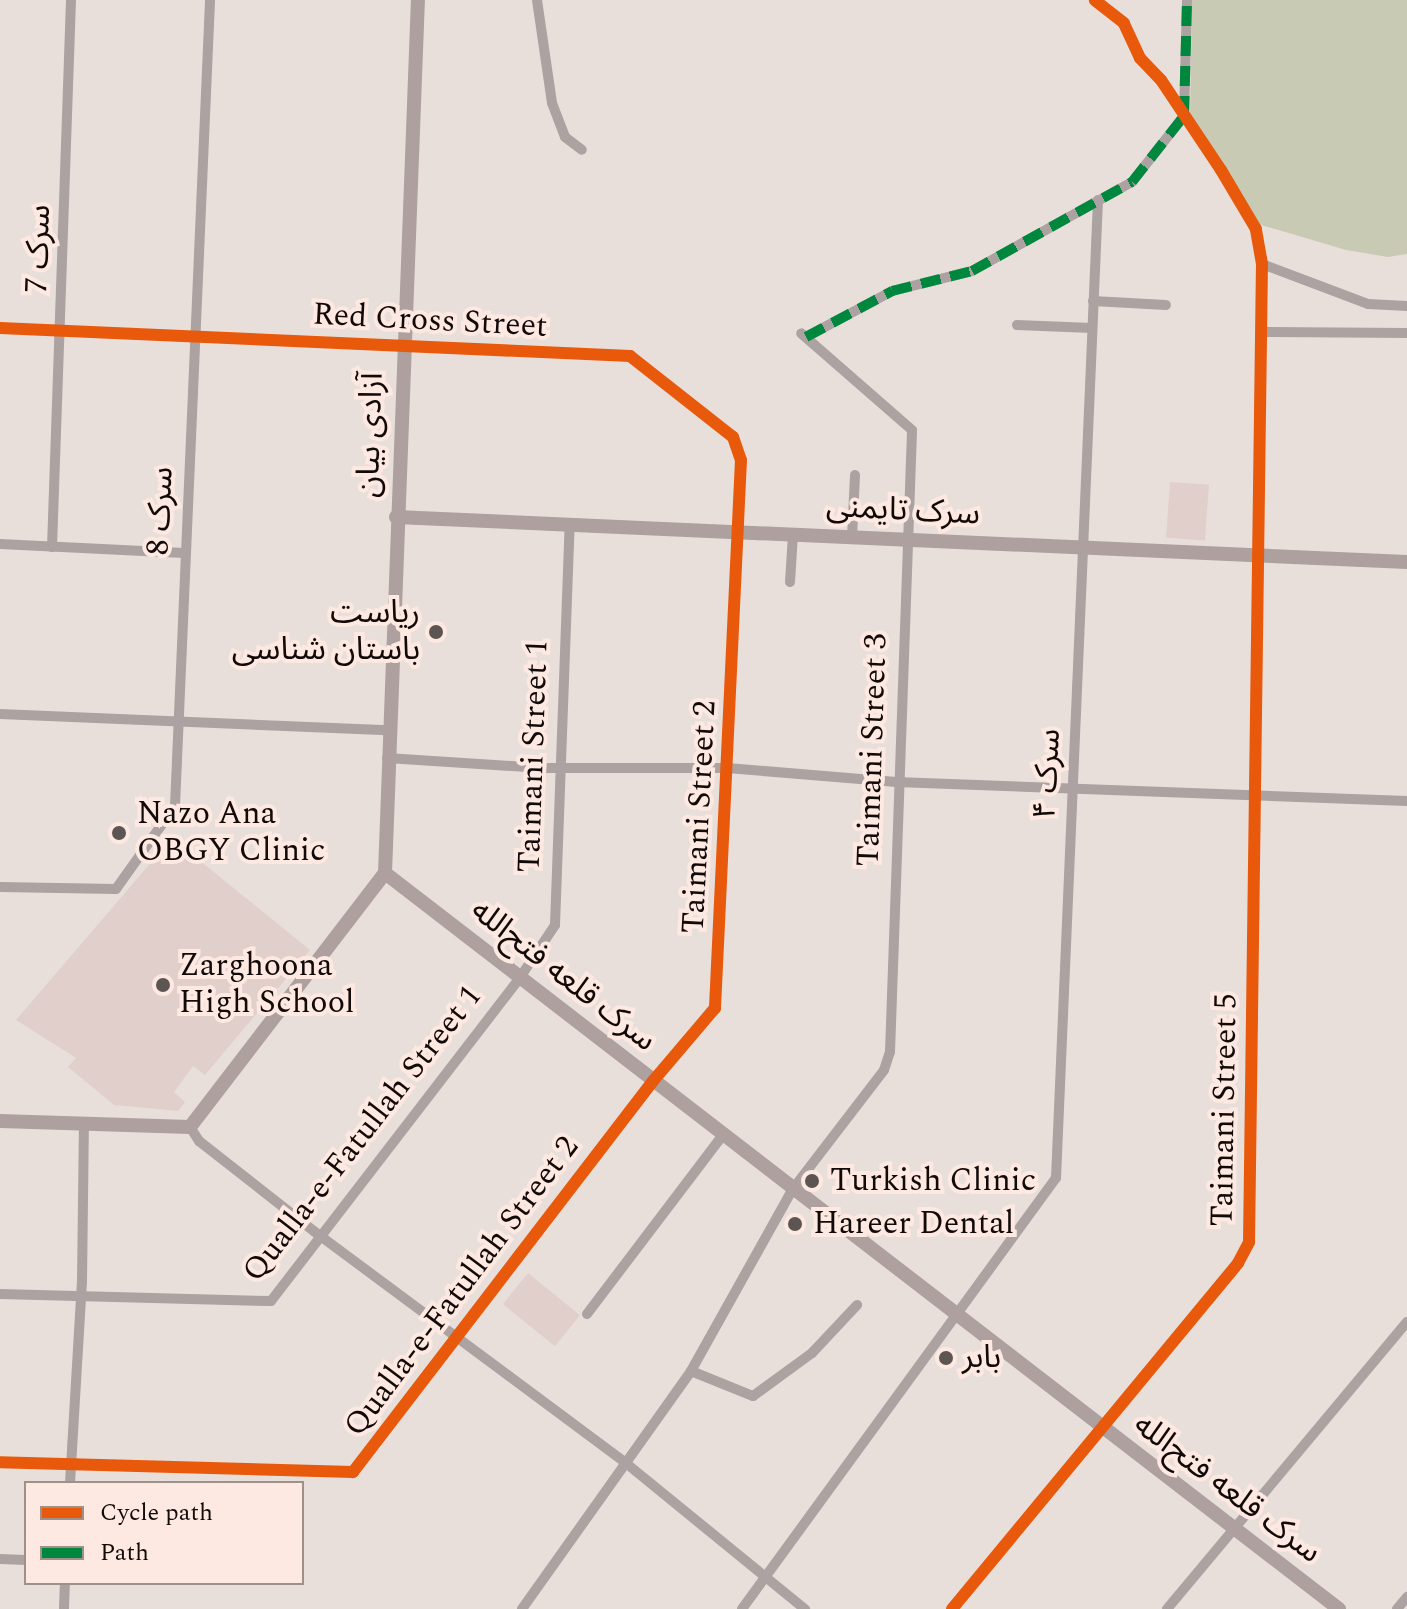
<!DOCTYPE html>
<html>
<head>
<meta charset="utf-8">
<style>
  body { margin:0 }
  #map { position:relative; width:1407px; height:1609px; overflow:hidden; background:#e9dfda; font-family:Spectral,"Noto Sans Arabic",serif }
  div>[style] { position:absolute }
  [style*='--x'] { left:calc(var(--x)*1px); top:calc(var(--y)*1px); width:calc(var(--w)*1px); rotate:calc(var(--a)*1deg) }
  .education>* { inset:0; background:#e1cfcb; transform-origin:0 0 }
  .green>* { inset:0; background:#c9cab4 }
  .street>* { height:10px; margin:-5px; padding:0 5px; transform-origin:5px; border-radius:5px; background:#aca2a1 }
  .secondary>* { height:14px; margin:-7px; padding:0 7px; transform-origin:7px; border-radius:7px; background:#ada09f }
  .quiet>* { height:10px; margin-top:-5px; transform-origin:0; background:repeating-linear-gradient(90deg,#00873e 0 20px,transparent 0 30px) }
  .cycleway>* { height:12px; margin:-6px; padding:0 6px; transform-origin:6px; border-radius:6px; background:#e8590c }
  .dots>* { width:22px; height:22px; translate:-50% -50%; box-sizing:border-box; border:4px solid #fde9e1; border-radius:50% }
  span { translate:-50% -50%; white-space:nowrap; text-align:center; line-height:1.15; -webkit-text-stroke:8px #fde9e1; paint-order:stroke }
  .street-label { font-size:32px; color:#110a08 }
  .poi-label { font-size:32px; color:#110a08 }
  .right { translate:-100% -50%; text-align:right }
  .left { translate:0 -50%; text-align:left }
  .legend { position:absolute; left:24px; top:1481px; width:280px; height:104px; box-sizing:border-box; background:#fde9e1; border:2px solid #9f908a; margin:0; padding:10px 14px; list-style:none; font-size:24px; color:#110a08 }
  .legend li { display:flex; align-items:center; gap:16px; height:40px }
  .legend b { width:40px; border:2px solid #9f908a }
</style>
</head>
<body>
<div id="map">
  <div class="education">
    <div style="left:1170px;top:482px;width:39px;height:56px;rotate:4deg"></div>
    <div style="clip-path:polygon(172px 838px,310px 950px,205px 1075px,193px 1066px,174px 1092px,185px 1102px,178px 1111px,114px 1105px,68px 1067px,76px 1058px,16px 1020px)"></div>
    <div style="left:528px;top:1273px;width:67px;height:40px;rotate:39deg"></div>
  </div>
  <div class="green">
    <div style="clip-path:polygon(1192px 0,1407px 0,1407px 254px,1388px 257px,1346px 250px,1258px 224px,1190px 114px)"></div>
  </div>
  <div class="street">
    <div style="--x:537;--y:0;--w:104;--a:81.7"></div>
    <div style="--x:552;--y:103;--w:36;--a:69"></div>
    <div style="--x:565;--y:137;--w:21;--a:37"></div>
    <div style="--x:1262;--y:264;--w:113;--a:20.7"></div>
    <div style="--x:1368;--y:304;--w:39;--a:3"></div>
    <div style="--x:1093;--y:301;--w:73;--a:3.1"></div>
    <div style="--x:1017;--y:325;--w:75;--a:2.3"></div>
    <div style="--x:0;--y:328;--w:631;--a:2.54"></div>
    <div style="--x:630;--y:356;--w:131;--a:38.2"></div>
    <div style="--x:733;--y:437;--w:24;--a:71"></div>
    <div style="--x:741;--y:460;--w:549;--a:92.72"></div>
    <div style="--x:715;--y:1008;--w:96;--a:130.3"></div>
    <div style="--x:653;--y:1081;--w:493;--a:127.5"></div>
    <div style="--x:353;--y:1472;--w:353;--a:-178.4"></div>
    <div style="--x:1263;--y:332;--w:144;--a:0.4"></div>
    <div style="--x:806;--y:337;--w:98;--a:-28.1"></div>
    <div style="--x:892;--y:291;--w:82;--a:-14"></div>
    <div style="--x:972;--y:271;--w:183;--a:-29.1"></div>
    <div style="--x:1132;--y:182;--w:84;--a:-51.8"></div>
    <div style="--x:1184;--y:116;--w:116;--a:-88.5"></div>
    <div style="--x:852;--y:537;--w:62;--a:-87.2"></div>
    <div style="--x:0;--y:544;--w:184;--a:2.8"></div>
    <div style="--x:52;--y:547;--w:547;--a:-88.01"></div>
    <div style="--x:790;--y:582;--w:48;--a:-86.4"></div>
    <div style="--x:0;--y:714;--w:388;--a:2.4"></div>
    <div style="--x:387;--y:758;--w:155;--a:3.7"></div>
    <div style="--x:542;--y:768;--w:185;--a:0"></div>
    <div style="--x:727;--y:768;--w:170;--a:4.7"></div>
    <div style="--x:896;--y:782;--w:511;--a:2.13"></div>
    <div style="--x:0;--y:887;--w:116;--a:1"></div>
    <div style="--x:116;--y:889;--w:102;--a:-54.6"></div>
    <div style="--x:175;--y:806;--w:807;--a:-87.51"></div>
    <div style="--x:190;--y:1127;--w:17;--a:57"></div>
    <div style="--x:199;--y:1141;--w:147;--a:38.1"></div>
    <div style="--x:315;--y:1232;--w:389;--a:36.6"></div>
    <div style="--x:627;--y:1464;--w:230;--a:39.2"></div>
    <div style="--x:0;--y:1294;--w:271;--a:1.5"></div>
    <div style="--x:271;--y:1301;--w:406;--a:-52.4"></div>
    <div style="--x:519;--y:979;--w:65;--a:-56.3"></div>
    <div style="--x:555;--y:925;--w:401;--a:-87.9"></div>
    <div style="--x:587;--y:1314;--w:223;--a:-52.8"></div>
    <div style="--x:691;--y:1371;--w:67;--a:22"></div>
    <div style="--x:753;--y:1396;--w:73;--a:-36.1"></div>
    <div style="--x:812;--y:1353;--w:66;--a:-46.8"></div>
    <div style="--x:70;--y:1483;--w:201;--a:-86.6"></div>
    <div style="--x:82;--y:1282;--w:158;--a:-89.3"></div>
    <div style="--x:0;--y:1559;--w:26;--a:2"></div>
    <div style="--x:64;--y:1609;--w:26;--a:-88"></div>
    <div style="--x:522;--y:1609;--w:292;--a:-54.6"></div>
    <div style="--x:691;--y:1371;--w:207;--a:-60.8"></div>
    <div style="--x:792;--y:1190;--w:151;--a:-52.5"></div>
    <div style="--x:884;--y:1070;--w:19;--a:-72"></div>
    <div style="--x:890;--y:1052;--w:622;--a:-87.97"></div>
    <div style="--x:912;--y:430;--w:147;--a:-138.9"></div>
    <div style="--x:742;--y:1609;--w:533;--a:-53.93"></div>
    <div style="--x:1056;--y:1178;--w:979;--a:-87.54"></div>
    <div style="--x:952;--y:1609;--w:449;--a:-50.4"></div>
    <div style="--x:1238;--y:1263;--w:24;--a:-62"></div>
    <div style="--x:1249;--y:1242;--w:978;--a:-89.24"></div>
    <div style="--x:1262;--y:264;--w:36;--a:-100"></div>
    <div style="--x:1256;--y:229;--w:69;--a:-120.7"></div>
    <div style="--x:1221;--y:170;--w:108;--a:-123.7"></div>
    <div style="--x:1161;--y:80;--w:30;--a:-134"></div>
    <div style="--x:1140;--y:58;--w:38;--a:-115"></div>
    <div style="--x:1124;--y:23;--w:37;--a:-142"></div>
    <div style="--x:1167;--y:1609;--w:374;--a:-50.1"></div>
    <div style="--x:1397;--y:1609;--w:16;--a:-50"></div>
  </div>
  <div class="secondary">
    <div style="--x:396;--y:517;--w:1012;--a:2.55"></div>
    <div style="--x:385;--y:873;--w:1205;--a:37.65"></div>
    <div style="--x:385;--y:873;--w:874;--a:-87.84"></div>
    <div style="--x:0;--y:1121;--w:190;--a:1.8"></div>
    <div style="--x:190;--y:1127;--w:320;--a:-52.5"></div>
  </div>
  <div class="quiet">
    <div style="--x:806;--y:337;--w:98;--a:-28.1"></div>
    <div style="--x:892;--y:291;--w:82;--a:-14"></div>
    <div style="--x:972;--y:271;--w:183;--a:-29.1"></div>
    <div style="--x:1132;--y:182;--w:84;--a:-51.8"></div>
    <div style="--x:1184;--y:116;--w:116;--a:-88.5"></div>
  </div>
  <div class="cycleway">
    <div style="--x:0;--y:328;--w:631;--a:2.54"></div>
    <div style="--x:630;--y:356;--w:131;--a:38.2"></div>
    <div style="--x:733;--y:437;--w:24;--a:71"></div>
    <div style="--x:741;--y:460;--w:549;--a:92.72"></div>
    <div style="--x:715;--y:1008;--w:96;--a:130.3"></div>
    <div style="--x:653;--y:1081;--w:493;--a:127.5"></div>
    <div style="--x:353;--y:1472;--w:353;--a:-178.4"></div>
    <div style="--x:952;--y:1609;--w:449;--a:-50.4"></div>
    <div style="--x:1238;--y:1263;--w:24;--a:-62"></div>
    <div style="--x:1249;--y:1242;--w:978;--a:-89.24"></div>
    <div style="--x:1262;--y:264;--w:36;--a:-100"></div>
    <div style="--x:1256;--y:229;--w:69;--a:-120.7"></div>
    <div style="--x:1221;--y:170;--w:108;--a:-123.7"></div>
    <div style="--x:1161;--y:80;--w:30;--a:-134"></div>
    <div style="--x:1140;--y:58;--w:38;--a:-115"></div>
    <div style="--x:1124;--y:23;--w:37;--a:-142"></div>
  </div>
  <div class="dots">
    <div style="left:436px;top:632px;background:#5d5552"></div>
    <div style="left:119px;top:833px;background:#5d5552"></div>
    <div style="left:163px;top:985px;background:#5d5552"></div>
    <div style="left:812px;top:1181px;background:#5d5552"></div>
    <div style="left:795px;top:1224px;background:#5d5552"></div>
    <div style="left:946px;top:1358px;background:#5d5552"></div>
  </div>
  <div class="street-label">
    <span style="left:39px;top:249px;rotate:-88deg">سرک 7</span>
    <span style="left:430px;top:321px;rotate:3deg">Red Cross Street</span>
    <span style="left:371px;top:435px;rotate:-88deg">آزادی بیان</span>
    <span style="left:161px;top:511px;rotate:-87deg">سرک 8</span>
    <span style="left:903px;top:511px;rotate:3deg">سرک تایمنی</span>
    <span style="left:873px;top:750px;rotate:-88deg">Taimani Street 3</span>
    <span style="left:534px;top:756px;rotate:-88deg">Taimani Street 1</span>
    <span style="left:1048px;top:774px;rotate:-87deg">سرک ۴</span>
    <span style="left:700px;top:817px;rotate:-87deg">Taimani Street 2</span>
    <span style="left:563px;top:976px;rotate:38deg">سرک قلعه فتح‌الله</span>
    <span style="left:1225px;top:1110px;rotate:-89deg">Taimani Street 5</span>
    <span style="left:363px;top:1134px;rotate:-52deg">Qualla-e-Fatullah Street 1</span>
    <span style="left:462px;top:1287px;rotate:-53deg">Qualla-e-Fatullah Street 2</span>
    <span style="left:1227px;top:1489px;rotate:37deg">سرک قلعه فتح‌الله</span>
  </div>
  <div class="poi-label">
    <span class="right" style="left:420px;top:632px">ریاست<br>باستان شناسی</span>
    <span class="left" style="left:137px;top:833px">Nazo Ana<br>OBGY Clinic</span>
    <span class="left" style="left:179px;top:985px">Zarghoona<br>High School</span>
    <span class="left" style="left:830px;top:1181px">Turkish Clinic</span>
    <span class="left" style="left:813px;top:1224px">Hareer Dental</span>
    <span class="left" style="left:962px;top:1358px">بابر</span>
  </div>
  <ul class="legend">
  <li><b style="height:10px;background:#e8590c"></b>Cycle path</li>
  <li><b style="height:10px;background:#00873e"></b>Path</li>
  </ul>
</div>
</body>
</html>
